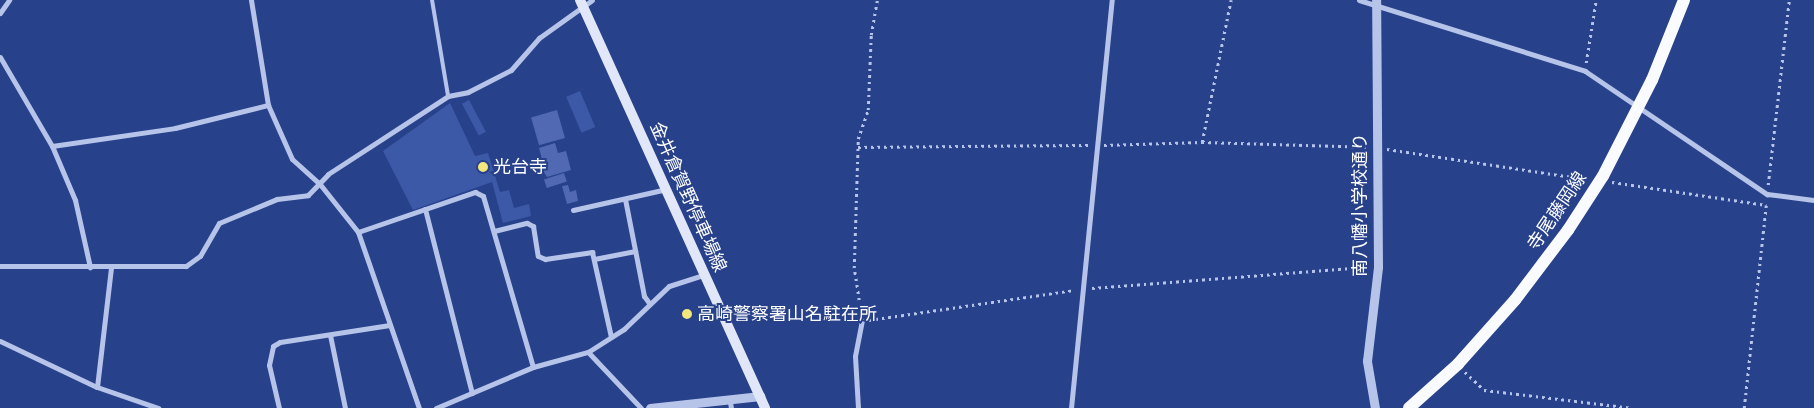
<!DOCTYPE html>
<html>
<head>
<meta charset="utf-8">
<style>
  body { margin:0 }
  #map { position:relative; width:1814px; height:408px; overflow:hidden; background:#28418b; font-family:"Nunito Sans","Noto Sans JP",sans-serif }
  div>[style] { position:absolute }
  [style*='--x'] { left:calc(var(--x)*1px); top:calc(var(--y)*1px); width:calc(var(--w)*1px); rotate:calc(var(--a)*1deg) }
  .green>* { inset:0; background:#3c59a8; transform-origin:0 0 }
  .building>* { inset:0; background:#5069b2; transform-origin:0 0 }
  .path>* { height:2.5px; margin-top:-1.25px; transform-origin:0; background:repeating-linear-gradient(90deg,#b7c4ea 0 2.5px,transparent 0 6.5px) }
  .service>* { height:4px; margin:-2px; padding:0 2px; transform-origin:2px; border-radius:2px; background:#b7c4ea }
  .minor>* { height:5px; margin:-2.5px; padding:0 2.5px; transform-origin:2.5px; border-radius:2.5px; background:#b7c4ea }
  .tertiary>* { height:9px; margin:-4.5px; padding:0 4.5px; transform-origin:4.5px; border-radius:4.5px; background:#b7c4ea }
  .secondary>* { height:10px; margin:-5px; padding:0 5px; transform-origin:5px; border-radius:5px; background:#e1e7f8 }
  .primary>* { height:12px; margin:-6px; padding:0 6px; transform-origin:6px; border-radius:6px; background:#fafbfe }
  .dots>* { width:14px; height:14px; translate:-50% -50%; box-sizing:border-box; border:2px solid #28418b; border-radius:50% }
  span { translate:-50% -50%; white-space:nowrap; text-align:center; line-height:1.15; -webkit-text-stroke:4px #28418b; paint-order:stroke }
  .poi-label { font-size:18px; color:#fff }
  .left { translate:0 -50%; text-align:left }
  .street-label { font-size:18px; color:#fff }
</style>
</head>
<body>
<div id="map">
  <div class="green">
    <div style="left:580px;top:91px;width:39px;height:15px;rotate:67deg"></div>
    <div style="left:469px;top:100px;width:36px;height:8px;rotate:62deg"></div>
    <div style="clip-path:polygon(450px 103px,475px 156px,488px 153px,500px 192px,509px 190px,514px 208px,529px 204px,531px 216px,503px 223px,492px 182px,413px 210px,383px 151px)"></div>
  </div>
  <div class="building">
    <div style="left:557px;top:110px;width:29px;height:27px;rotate:74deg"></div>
    <div style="clip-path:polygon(555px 143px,558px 153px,566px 151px,571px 170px,547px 177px,539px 164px,543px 163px,539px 148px)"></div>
    <div style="left:564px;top:173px;width:9px;height:21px;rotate:72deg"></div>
    <div style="clip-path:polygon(568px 185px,570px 192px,576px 190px,578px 201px,567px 204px,562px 186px)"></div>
  </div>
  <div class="path">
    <div style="--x:1586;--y:63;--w:64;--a:-81"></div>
    <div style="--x:1202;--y:142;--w:145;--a:-78.5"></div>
    <div style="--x:1104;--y:145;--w:98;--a:-1.8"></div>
    <div style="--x:1202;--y:142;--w:164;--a:1.7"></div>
    <div style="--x:858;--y:147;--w:231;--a:-0.5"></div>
    <div style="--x:1387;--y:149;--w:201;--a:8.6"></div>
    <div style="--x:1612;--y:182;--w:156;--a:8.5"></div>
    <div style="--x:1768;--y:185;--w:186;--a:-83.5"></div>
    <div style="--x:1092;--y:288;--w:277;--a:-4.4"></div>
    <div style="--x:861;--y:313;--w:46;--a:-98.8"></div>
    <div style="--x:854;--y:268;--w:129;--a:-88.2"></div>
    <div style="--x:858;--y:139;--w:31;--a:-71"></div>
    <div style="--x:868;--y:110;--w:75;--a:-87.7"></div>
    <div style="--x:871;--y:35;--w:36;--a:-80"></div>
    <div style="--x:869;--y:320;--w:207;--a:-8.3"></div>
    <div style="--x:1465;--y:372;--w:26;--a:43"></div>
    <div style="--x:1484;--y:390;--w:150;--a:6.9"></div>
    <div style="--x:1744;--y:408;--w:204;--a:-83.8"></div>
  </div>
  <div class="service">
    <div style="--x:432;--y:0;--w:97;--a:80.5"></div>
  </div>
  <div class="minor">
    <div style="--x:251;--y:0;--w:106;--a:80.8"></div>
    <div style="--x:268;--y:105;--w:59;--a:66"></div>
    <div style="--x:292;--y:159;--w:36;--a:42"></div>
    <div style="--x:319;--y:183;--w:63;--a:51.5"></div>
    <div style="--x:358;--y:232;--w:186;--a:70.9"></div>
    <div style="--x:1359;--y:0;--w:237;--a:17.4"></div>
    <div style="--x:1585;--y:71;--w:220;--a:34.1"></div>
    <div style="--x:1767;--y:194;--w:47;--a:7.3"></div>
    <div style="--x:0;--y:13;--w:16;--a:-55"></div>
    <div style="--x:0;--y:57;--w:103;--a:59.7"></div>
    <div style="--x:52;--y:146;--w:59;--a:66.9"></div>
    <div style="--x:75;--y:200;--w:69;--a:77.4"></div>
    <div style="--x:52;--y:146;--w:124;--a:-8.3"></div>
    <div style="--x:175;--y:128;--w:96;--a:-13.9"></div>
    <div style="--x:625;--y:199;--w:99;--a:78.9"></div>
    <div style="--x:644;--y:296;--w:9;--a:54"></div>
    <div style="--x:425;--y:209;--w:190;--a:75.7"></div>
    <div style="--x:573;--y:210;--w:96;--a:-12.6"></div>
    <div style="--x:494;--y:231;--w:34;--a:-14"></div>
    <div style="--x:527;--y:223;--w:7;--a:27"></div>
    <div style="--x:533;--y:226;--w:30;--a:81"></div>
    <div style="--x:538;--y:256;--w:8;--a:23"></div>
    <div style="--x:545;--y:259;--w:48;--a:-8.5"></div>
    <div style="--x:592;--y:252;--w:87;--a:77.4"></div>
    <div style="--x:358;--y:232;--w:124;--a:-18.9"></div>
    <div style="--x:475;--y:192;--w:9;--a:27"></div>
    <div style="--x:483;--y:196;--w:178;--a:73.7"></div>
    <div style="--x:594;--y:259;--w:42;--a:-11"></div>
    <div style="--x:0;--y:266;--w:186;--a:0"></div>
    <div style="--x:186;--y:266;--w:17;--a:-36"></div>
    <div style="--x:200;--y:256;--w:38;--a:-60"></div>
    <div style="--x:219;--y:223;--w:63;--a:-22.5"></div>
    <div style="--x:277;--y:199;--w:31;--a:-7"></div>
    <div style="--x:308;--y:195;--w:29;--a:-46"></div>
    <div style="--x:328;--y:174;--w:143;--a:-33"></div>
    <div style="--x:448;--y:96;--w:20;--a:-11"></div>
    <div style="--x:468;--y:92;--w:48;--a:-27.1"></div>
    <div style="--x:511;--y:70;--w:43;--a:-48.8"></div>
    <div style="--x:539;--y:38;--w:65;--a:-35.6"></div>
    <div style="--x:330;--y:335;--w:75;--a:78.4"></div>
    <div style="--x:0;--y:341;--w:107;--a:25.4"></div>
    <div style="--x:97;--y:387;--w:65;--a:19"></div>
    <div style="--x:588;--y:352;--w:77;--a:46.6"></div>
    <div style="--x:97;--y:387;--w:120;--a:-83.3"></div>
    <div style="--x:730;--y:402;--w:6;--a:81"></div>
    <div style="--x:279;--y:408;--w:44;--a:-103.1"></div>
    <div style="--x:269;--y:365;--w:19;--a:-78"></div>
    <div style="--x:273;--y:346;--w:8;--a:-30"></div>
    <div style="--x:280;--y:342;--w:111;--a:-8.8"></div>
    <div style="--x:436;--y:408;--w:105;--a:-22.9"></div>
    <div style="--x:533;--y:367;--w:57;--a:-15.3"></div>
    <div style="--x:588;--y:352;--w:43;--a:-32.6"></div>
    <div style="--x:624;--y:329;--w:62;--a:-43.7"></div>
    <div style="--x:669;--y:286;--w:38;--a:-18"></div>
    <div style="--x:858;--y:408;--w:52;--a:-93.3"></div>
    <div style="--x:855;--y:356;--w:36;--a:-79"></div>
    <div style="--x:1071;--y:408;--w:410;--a:-84.3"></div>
  </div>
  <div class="tertiary">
    <div style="--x:650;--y:408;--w:111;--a:-6.2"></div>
    <div style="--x:1375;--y:408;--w:48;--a:-99.7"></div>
    <div style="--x:1367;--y:361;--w:95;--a:-83.3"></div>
    <div style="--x:1378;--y:267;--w:267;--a:-90.4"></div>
  </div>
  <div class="secondary">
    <div style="--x:580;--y:0;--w:448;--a:65.6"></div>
  </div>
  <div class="primary">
    <div style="--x:1409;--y:408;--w:66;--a:-41.9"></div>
    <div style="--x:1458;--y:364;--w:86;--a:-48.3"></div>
    <div style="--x:1515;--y:300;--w:88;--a:-52.9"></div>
    <div style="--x:1568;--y:230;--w:64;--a:-57.1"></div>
    <div style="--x:1603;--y:176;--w:108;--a:-63"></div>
    <div style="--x:1652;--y:80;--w:86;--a:-68.2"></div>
  </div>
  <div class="dots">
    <div style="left:483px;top:167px;background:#f2e67d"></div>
    <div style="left:687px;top:314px;background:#f2e67d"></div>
  </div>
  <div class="poi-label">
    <span class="left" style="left:493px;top:167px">光台寺</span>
    <span class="left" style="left:697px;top:314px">高崎警察署山名駐在所</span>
  </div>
  <div class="street-label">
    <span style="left:688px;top:197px;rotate:66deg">金井倉賀野停車場線</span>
    <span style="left:1360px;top:205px;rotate:-90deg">南八幡小学校通り</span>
    <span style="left:1557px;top:211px;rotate:-56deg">寺尾藤岡線</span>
  </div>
</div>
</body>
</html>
